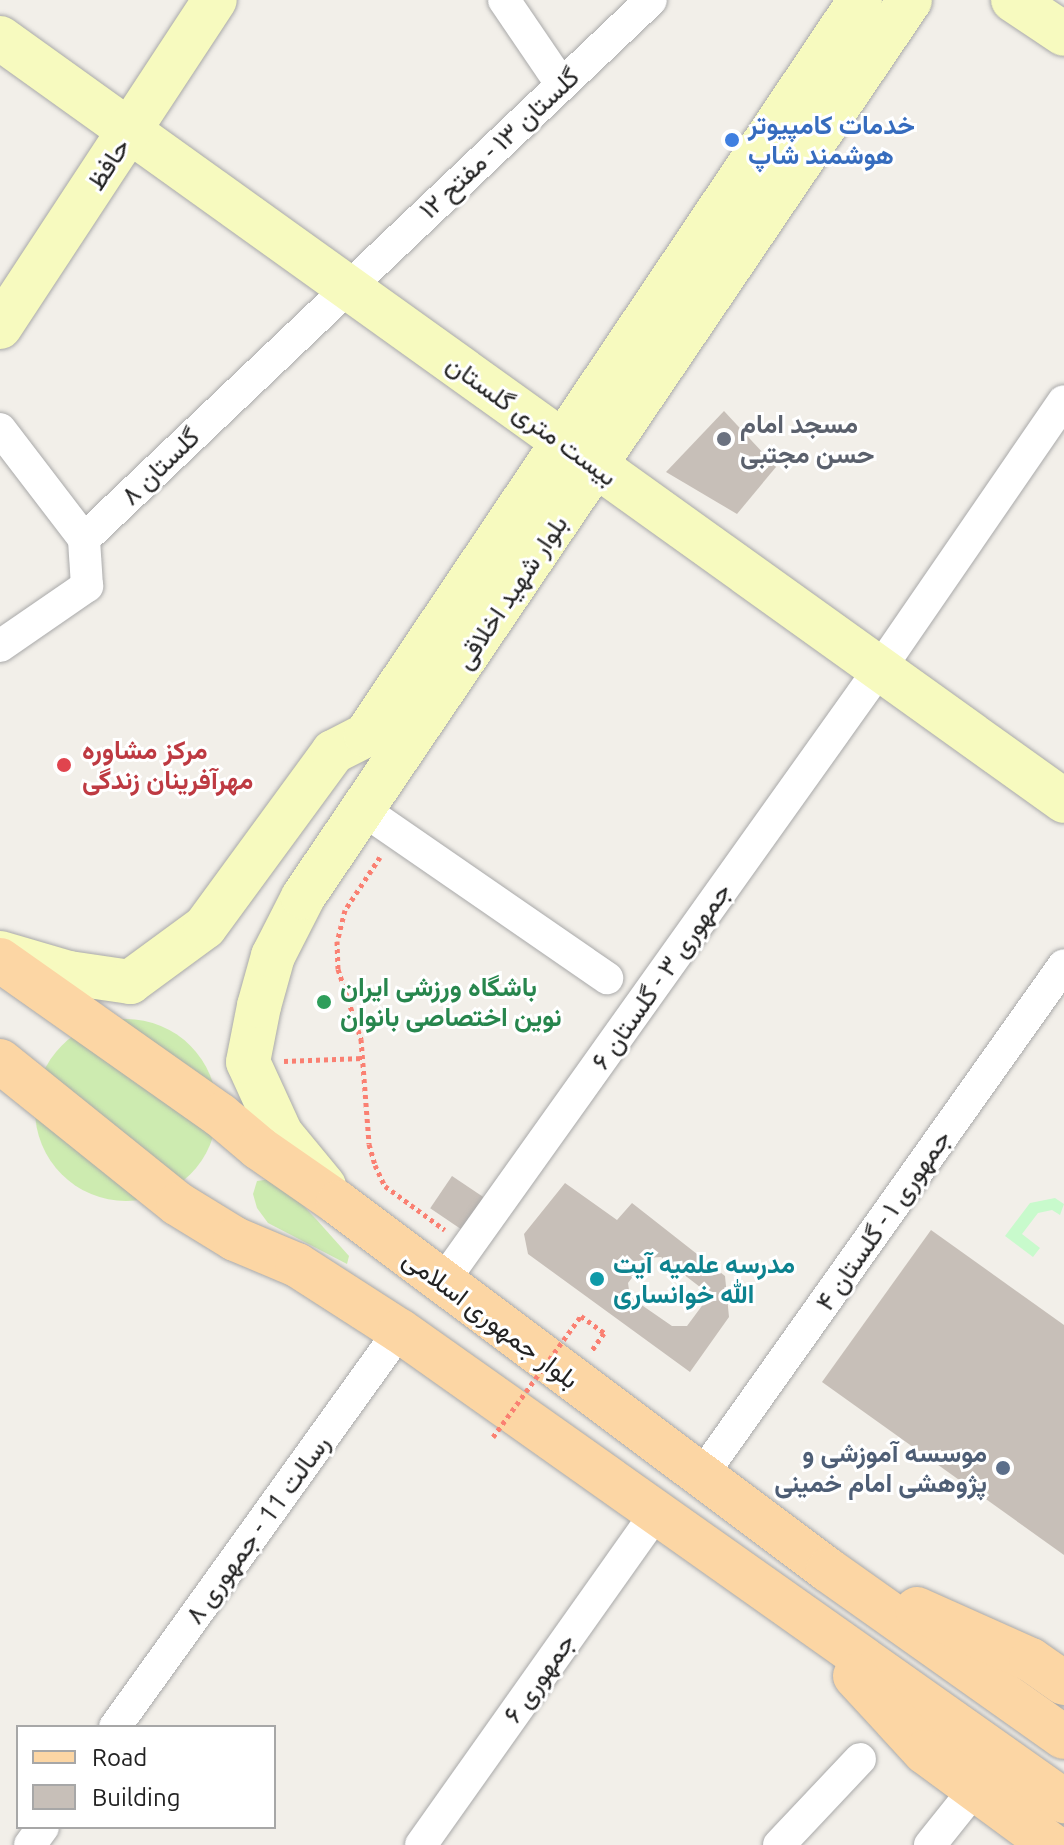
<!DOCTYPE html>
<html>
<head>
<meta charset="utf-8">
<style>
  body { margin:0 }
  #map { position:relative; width:1064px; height:1845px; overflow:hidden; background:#f2efe9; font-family:Ubuntu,Vazirmatn,sans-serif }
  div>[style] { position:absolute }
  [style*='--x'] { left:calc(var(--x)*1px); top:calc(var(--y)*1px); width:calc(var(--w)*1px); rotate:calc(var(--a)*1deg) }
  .grass>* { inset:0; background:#cdebb0 }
  .round { border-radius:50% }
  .park>* { inset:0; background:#c8facc }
  .building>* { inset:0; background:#c7bfb8; transform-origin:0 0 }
  .path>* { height:5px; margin-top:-2.5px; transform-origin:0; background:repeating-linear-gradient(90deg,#fa8072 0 4px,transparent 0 8px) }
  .roads { filter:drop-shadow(0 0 2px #a9a9a9) drop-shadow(0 0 2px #a9a9a9) }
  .street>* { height:32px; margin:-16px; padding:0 16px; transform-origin:16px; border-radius:16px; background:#fff }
  .secondary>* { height:44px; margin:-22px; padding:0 22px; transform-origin:22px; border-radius:22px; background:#f7fabf }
  .primary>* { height:44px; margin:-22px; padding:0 22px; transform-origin:22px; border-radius:22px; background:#fcd6a4 }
  .path-bridge>* { height:5px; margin-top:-2.5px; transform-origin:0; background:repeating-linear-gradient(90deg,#fa8072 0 4px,transparent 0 8px) }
  .dots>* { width:22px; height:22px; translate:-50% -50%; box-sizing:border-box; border:4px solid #fff; border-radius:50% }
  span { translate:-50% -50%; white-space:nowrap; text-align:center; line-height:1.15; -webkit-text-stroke:6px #fff; paint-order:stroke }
  .shop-label { font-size:26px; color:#366cbe; font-weight:700 }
  .left { translate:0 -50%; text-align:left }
  .street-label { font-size:26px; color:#222 }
  .worship-label { font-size:26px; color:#5b616d; font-weight:700 }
  .health-label { font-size:26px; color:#be3a42; font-weight:700 }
  .leisure-label { font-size:26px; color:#27864d; font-weight:700 }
  .culture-label { font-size:26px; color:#0d838f; font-weight:700 }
  .service-label { font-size:26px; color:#4e5e75; font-weight:700 }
  .right { translate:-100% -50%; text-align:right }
  .legend { position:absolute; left:16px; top:1725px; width:260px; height:104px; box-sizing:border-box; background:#fff; border:2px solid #a7a7a7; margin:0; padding:10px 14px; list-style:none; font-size:24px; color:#222 }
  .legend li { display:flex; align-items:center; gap:16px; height:40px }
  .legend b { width:40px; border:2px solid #a7a7a7 }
</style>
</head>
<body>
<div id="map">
  <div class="grass">
    <div class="round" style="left:35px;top:1019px;width:182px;height:182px"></div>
    <div style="clip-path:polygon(271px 1179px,283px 1185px,316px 1219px,349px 1256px,347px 1264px,268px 1223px,257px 1208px,253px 1194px,257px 1181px)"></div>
  </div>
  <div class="park">
    <div style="clip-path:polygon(1055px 1198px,1064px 1204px,1060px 1215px,1052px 1210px,1038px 1213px,1022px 1234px,1040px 1248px,1033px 1257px,1005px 1236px,1030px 1203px)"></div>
  </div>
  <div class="building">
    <div style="clip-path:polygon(724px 411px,776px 467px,737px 514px,666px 472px)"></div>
    <div style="left:452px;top:1176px;width:40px;height:39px;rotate:34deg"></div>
    <div style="clip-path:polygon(evenodd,565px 1183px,617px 1220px,632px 1203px,725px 1276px,729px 1317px,690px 1372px,528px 1254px,524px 1234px,565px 1183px,661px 1257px,700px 1287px,707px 1299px,687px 1326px,672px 1326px,630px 1297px,628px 1283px,647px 1258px,661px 1257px)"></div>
    <div style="clip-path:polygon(931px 1230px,1064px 1325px,1064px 1555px,822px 1382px)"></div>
  </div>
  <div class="path">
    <div style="--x:380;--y:857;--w:64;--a:123.4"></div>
    <div style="--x:345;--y:910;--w:32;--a:104"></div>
    <div style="--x:337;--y:941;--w:28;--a:88"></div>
    <div style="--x:338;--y:969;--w:74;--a:71.8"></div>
    <div style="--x:361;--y:1039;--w:105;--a:85.6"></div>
    <div style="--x:369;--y:1144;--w:22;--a:74"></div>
    <div style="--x:375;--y:1165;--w:23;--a:65"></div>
    <div style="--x:385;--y:1186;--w:74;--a:36.3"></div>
    <div style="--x:284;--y:1061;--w:79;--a:-2.2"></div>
    <div style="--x:581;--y:1316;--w:29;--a:36"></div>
    <div style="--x:604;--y:1333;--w:21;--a:125"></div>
  </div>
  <div class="roads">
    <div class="street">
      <div style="--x:504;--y:0;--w:102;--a:55.8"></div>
      <div style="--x:0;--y:429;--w:138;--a:52.6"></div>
      <div style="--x:84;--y:539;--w:782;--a:-43.55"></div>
      <div style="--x:0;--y:646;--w:106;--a:-34.6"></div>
      <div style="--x:87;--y:586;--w:47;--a:-93.7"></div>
      <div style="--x:362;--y:809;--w:298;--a:34.6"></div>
      <div style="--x:442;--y:1283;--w:753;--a:-54.52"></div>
      <div style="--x:879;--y:670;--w:326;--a:-55.5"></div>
      <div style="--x:702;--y:1475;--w:625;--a:-54.63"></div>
      <div style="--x:115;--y:1727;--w:488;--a:-54.3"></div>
      <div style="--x:30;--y:1845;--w:22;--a:-54"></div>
      <div style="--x:421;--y:1845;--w:408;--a:-54.7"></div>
      <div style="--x:779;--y:1845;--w:118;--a:-46.7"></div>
      <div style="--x:930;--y:1845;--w:70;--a:-51.3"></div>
    </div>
    <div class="secondary">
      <div style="--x:1013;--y:0;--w:61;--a:33.7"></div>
      <div style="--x:0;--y:38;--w:1309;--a:35.64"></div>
      <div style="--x:0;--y:327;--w:391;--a:-56.7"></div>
      <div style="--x:0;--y:953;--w:72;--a:16.2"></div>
      <div style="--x:69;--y:973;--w:62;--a:8.4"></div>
      <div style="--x:130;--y:982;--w:93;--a:-36.3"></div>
      <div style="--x:205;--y:927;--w:217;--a:-53.8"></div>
      <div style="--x:333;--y:752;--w:37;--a:-27"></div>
      <div style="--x:366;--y:735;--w:886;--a:-56.09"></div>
      <div style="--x:324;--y:1186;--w:67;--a:-129.6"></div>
      <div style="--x:281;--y:1134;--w:79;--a:-114.6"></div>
      <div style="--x:248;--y:1062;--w:57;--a:-78.9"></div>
      <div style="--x:259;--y:1006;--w:52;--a:-74.4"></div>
      <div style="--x:273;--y:956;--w:66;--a:-63"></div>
      <div style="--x:303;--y:897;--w:1083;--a:-55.91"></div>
    </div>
    <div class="primary">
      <div style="--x:0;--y:960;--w:269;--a:35.2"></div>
      <div style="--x:220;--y:1115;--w:51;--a:40.2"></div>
      <div style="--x:259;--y:1148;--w:96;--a:34.8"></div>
      <div style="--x:338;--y:1203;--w:612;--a:36.83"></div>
      <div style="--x:828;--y:1570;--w:289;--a:35.3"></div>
      <div style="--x:0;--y:1061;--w:228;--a:38.8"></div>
      <div style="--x:178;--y:1204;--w:67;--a:31.6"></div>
      <div style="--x:235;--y:1239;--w:67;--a:22.8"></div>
      <div style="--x:297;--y:1265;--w:122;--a:32.7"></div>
      <div style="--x:400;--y:1331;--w:814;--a:35.29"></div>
      <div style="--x:917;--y:1609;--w:125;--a:24.1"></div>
      <div style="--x:1031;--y:1660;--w:40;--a:34.9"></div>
      <div style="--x:855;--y:1676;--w:103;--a:47.4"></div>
      <div style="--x:925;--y:1752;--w:157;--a:36.4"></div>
    </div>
  </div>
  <div class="path-bridge">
    <div style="--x:493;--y:1437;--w:150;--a:-54"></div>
  </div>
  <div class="dots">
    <div style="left:732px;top:140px;background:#3f7fe0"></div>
    <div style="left:724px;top:439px;background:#6b7280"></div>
    <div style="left:64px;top:765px;background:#e0444e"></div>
    <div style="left:324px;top:1002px;background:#2e9e5b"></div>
    <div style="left:597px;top:1279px;background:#0f9aa8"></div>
    <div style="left:1003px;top:1468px;background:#5c6f8a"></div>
  </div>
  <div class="shop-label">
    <span class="left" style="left:748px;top:140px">خدمات کامپیوتر<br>هوشمند شاپ</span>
  </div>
  <div class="street-label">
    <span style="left:499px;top:143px;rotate:-43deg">گلستان ۱۳ - مفتح ۱۲</span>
    <span style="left:108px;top:164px;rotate:-57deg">حافظ</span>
    <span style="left:532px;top:420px;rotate:36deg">بیست متری گلستان</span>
    <span style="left:160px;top:466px;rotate:-44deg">گلستان ۸</span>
    <span style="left:511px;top:592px;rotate:-56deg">بلوار شهید اخلاقی</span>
    <span style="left:661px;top:976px;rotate:-55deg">جمهوری ۳ - گلستان ۶</span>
    <span style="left:883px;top:1220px;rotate:-55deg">جمهوری ۱ - گلستان ۴</span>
    <span style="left:491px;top:1319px;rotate:37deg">بلوار جمهوری اسلامی</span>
    <span style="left:257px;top:1529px;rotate:-54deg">رسالت 11 - جمهوری ۸</span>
    <span style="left:539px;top:1678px;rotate:-55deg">جمهوری ۶</span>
  </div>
  <div class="worship-label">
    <span class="left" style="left:740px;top:439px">مسجد امام<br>حسن مجتبی</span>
  </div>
  <div class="health-label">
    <span class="left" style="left:82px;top:765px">مرکز مشاوره<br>مهرآفرینان زندگی</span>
  </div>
  <div class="leisure-label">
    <span class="left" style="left:340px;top:1002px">باشگاه ورزشی ایران<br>نوین اختصاصی بانوان</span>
  </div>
  <div class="culture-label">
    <span class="left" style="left:613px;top:1279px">مدرسه علمیه آیت<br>الله خوانساری</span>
  </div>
  <div class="service-label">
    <span class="right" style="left:987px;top:1468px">موسسه آموزشی و<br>پژوهشی امام خمینی</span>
  </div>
  <ul class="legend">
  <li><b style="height:10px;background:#fcd6a4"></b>Road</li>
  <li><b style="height:22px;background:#c7bfb8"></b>Building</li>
  </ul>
</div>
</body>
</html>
